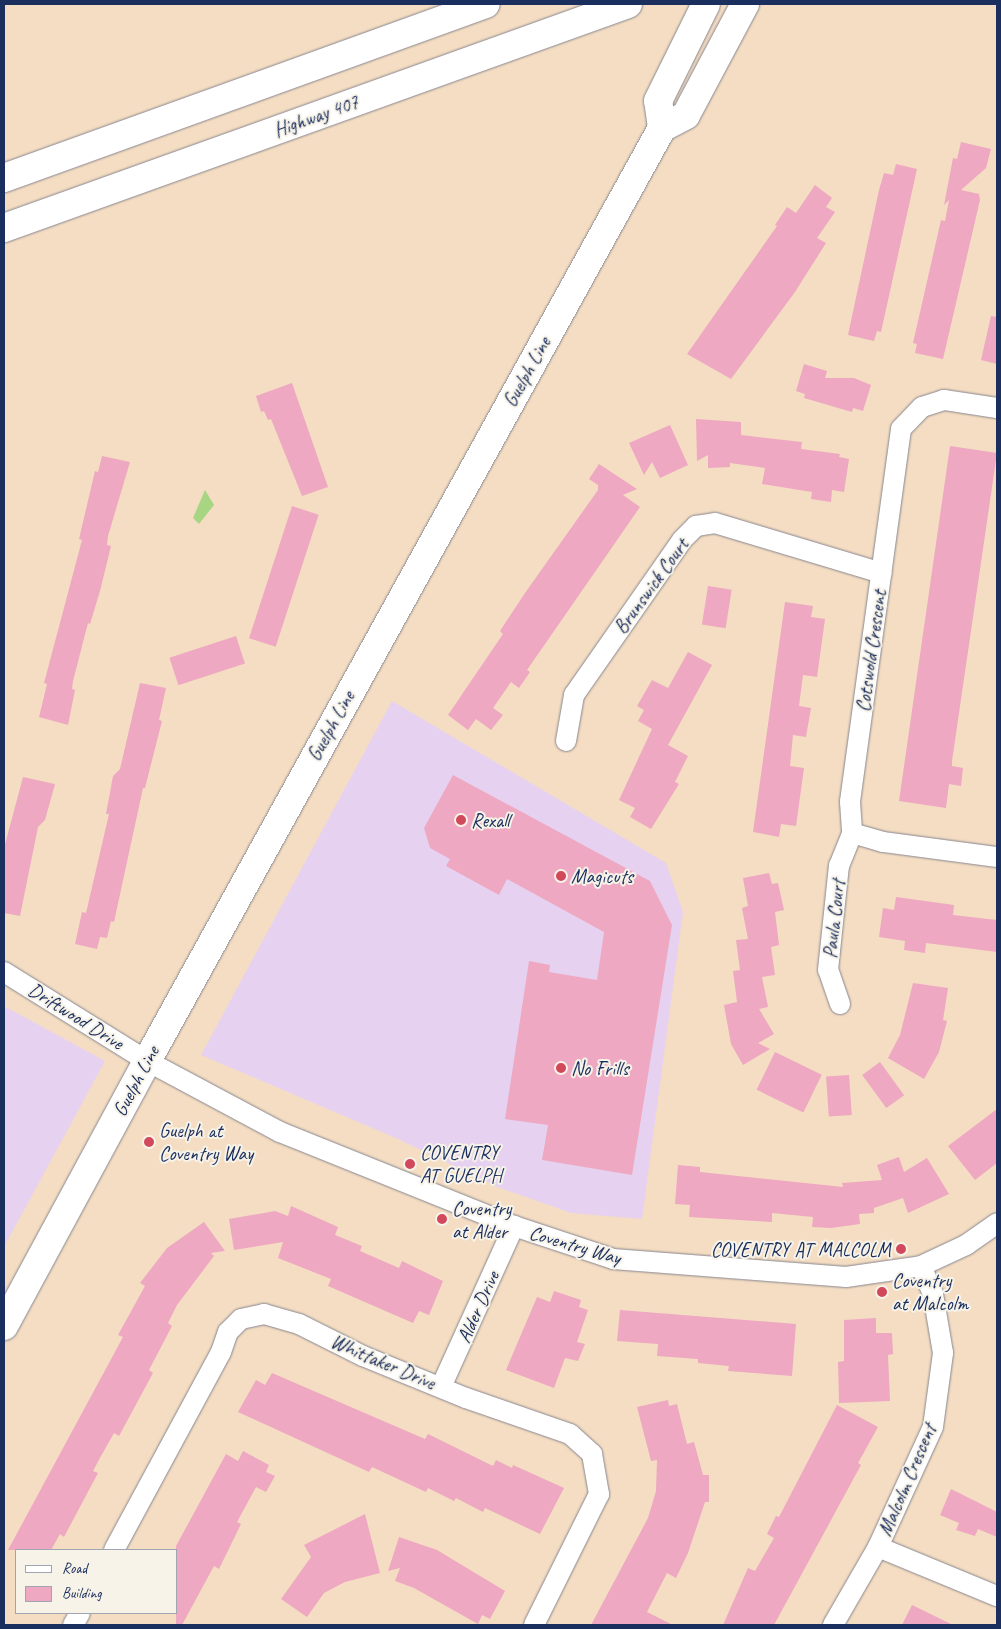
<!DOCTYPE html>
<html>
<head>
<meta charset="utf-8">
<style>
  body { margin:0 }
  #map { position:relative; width:1001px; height:1629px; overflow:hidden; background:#f4ddc2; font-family:Caveat,sans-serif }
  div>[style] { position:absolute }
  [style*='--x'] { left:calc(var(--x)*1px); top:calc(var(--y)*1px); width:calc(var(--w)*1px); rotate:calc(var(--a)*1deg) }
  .built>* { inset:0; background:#e6d2f0 }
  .green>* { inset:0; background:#a7d582 }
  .building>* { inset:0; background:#eea8c2; transform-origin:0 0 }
  .roads { filter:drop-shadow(0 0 1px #888690) drop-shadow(0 0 1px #888690) }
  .street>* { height:20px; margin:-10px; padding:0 10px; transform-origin:10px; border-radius:10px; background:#fff }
  .secondary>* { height:28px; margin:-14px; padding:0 14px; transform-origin:14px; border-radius:14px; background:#fff }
  .highway>* { height:28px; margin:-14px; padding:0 14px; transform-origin:14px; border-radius:14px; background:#fff }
  .dots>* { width:14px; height:14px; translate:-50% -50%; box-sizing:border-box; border:2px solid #f7f3e8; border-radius:50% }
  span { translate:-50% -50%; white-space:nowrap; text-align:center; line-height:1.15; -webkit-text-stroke:4px #f7f3e8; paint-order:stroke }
  .street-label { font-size:20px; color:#1b2f5e }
  .poi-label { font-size:20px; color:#1b2f5e }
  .left { translate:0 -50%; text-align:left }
  .right { translate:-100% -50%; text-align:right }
  .frame { position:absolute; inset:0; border:5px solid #1b2f5e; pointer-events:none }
  .legend { position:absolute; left:15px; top:1549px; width:162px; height:65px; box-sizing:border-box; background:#f7f3e8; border:1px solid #9fa5b1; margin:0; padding:6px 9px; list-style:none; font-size:15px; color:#1b2f5e }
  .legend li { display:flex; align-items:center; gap:10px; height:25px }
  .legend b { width:25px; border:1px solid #9fa5b1 }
</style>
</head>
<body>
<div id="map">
  <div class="built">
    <div style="clip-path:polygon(392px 701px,666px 863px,683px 912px,642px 1219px,571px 1213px,500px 1188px,398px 1139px,201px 1055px)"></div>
    <div style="clip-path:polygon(4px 1006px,105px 1061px,4px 1247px)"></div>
  </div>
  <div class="green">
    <div style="clip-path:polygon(205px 490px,214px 505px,199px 524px,193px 518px)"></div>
  </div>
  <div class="building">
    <div style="clip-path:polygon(961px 142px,991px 149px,986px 168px,961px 190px,979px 194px,980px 200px,943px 359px,915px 353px,917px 344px,913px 343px,941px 220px,945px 221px,949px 200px,944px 205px,953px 158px,957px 159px)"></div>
    <div style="clip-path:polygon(896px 164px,917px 169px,881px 332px,877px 331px,874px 341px,848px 335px,879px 190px,884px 173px,893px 175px)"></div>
    <div style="clip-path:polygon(815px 185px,832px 198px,826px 207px,835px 212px,817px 238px,826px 243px,795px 292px,731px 379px,687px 354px,777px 226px,775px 225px,787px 207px,796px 213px)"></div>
    <div style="clip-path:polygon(991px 316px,997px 317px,997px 364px,981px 360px)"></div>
    <div style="clip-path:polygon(804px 364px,827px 371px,825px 378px,854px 378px,871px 385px,863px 411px,853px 408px,852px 412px,804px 398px,805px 394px,796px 391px)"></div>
    <div style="clip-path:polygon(292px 383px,328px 487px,302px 496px,271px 419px,268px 420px,264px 411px,261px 412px,256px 396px)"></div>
    <div style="clip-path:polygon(696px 419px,741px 422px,741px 435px,802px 442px,801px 449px,840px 454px,839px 457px,849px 459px,844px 492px,832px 490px,831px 502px,811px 499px,812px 492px,762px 484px,765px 468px,730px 463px,730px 467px,708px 468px,708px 455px,697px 461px)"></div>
    <div style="clip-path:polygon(670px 425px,688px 465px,660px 478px,652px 462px,644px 475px,629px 443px)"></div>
    <div style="clip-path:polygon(950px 446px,997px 453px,952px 761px,952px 766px,963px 768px,961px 786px,949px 784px,946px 808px,899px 801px)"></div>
    <div style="clip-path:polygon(102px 456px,130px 462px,108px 536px,107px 545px,111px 546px,100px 591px,90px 624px,88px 623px,73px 681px,72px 689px,75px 690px,68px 725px,39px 717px,47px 684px,44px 683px,82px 540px,79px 539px,95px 471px,98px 472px)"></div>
    <div style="clip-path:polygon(599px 464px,637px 489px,623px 495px,640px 507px,527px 670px,530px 672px,519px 688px,511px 682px,493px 708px,503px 715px,491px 730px,476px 719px,468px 730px,448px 715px,503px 634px,500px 631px,525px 593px,598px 490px,598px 485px,589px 479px)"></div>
    <div style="left:292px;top:506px;width:28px;height:139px;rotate:18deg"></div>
    <div style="left:708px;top:586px;width:24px;height:39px;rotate:9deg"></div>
    <div style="clip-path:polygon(785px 602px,813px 606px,811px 617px,825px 619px,817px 677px,803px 675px,799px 706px,811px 708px,806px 737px,793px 735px,790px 766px,804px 768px,796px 826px,781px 824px,779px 837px,753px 832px)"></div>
    <div style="left:236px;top:636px;width:29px;height:70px;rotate:72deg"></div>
    <div style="clip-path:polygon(688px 652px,712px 665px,668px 745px,688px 756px,675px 782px,679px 784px,651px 829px,630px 817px,635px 808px,619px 800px,652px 729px,638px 721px,644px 710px,637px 706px,652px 680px,668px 688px)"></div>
    <div style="clip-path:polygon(140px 683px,166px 688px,159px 720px,162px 721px,145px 788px,143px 788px,114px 922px,111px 921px,107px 938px,100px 937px,97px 949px,75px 944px,82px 912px,86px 913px,109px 814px,106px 814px,113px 776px,120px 769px)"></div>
    <div style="clip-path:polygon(453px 775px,650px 881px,672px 925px,632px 1175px,542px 1160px,548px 1125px,505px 1119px,529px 961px,550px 965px,549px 972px,597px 980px,604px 932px,507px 879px,499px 895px,446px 866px,450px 859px,430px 848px,424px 828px)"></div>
    <div style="clip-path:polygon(23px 777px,55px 784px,45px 820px,38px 827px,20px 916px,4px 913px,4px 848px)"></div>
    <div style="clip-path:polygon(769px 873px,772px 884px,778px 883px,784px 910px,775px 912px,779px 945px,771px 947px,775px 975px,762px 977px,768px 1007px,759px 1009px,774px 1034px,758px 1043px,770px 1049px,743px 1065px,731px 1044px,724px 1005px,737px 1002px,733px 971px,740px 970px,736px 940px,748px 939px,742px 908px,748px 906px,743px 878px)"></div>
    <div style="clip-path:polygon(896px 897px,954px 905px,953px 915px,997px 920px,997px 952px,926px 943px,925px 953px,904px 950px,905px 941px,879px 937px,883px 908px,894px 910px)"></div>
    <div style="clip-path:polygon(913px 983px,948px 988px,943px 1020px,947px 1021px,939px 1052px,924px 1079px,888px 1058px,900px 1035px)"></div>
    <div style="left:775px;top:1052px;width:52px;height:42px;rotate:26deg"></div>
    <div style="left:880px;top:1062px;width:41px;height:22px;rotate:54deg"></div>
    <div style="left:849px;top:1075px;width:40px;height:23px;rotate:86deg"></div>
    <div style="clip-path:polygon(997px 1109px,997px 1163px,975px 1180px,948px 1146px)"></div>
    <div style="clip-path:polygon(899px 1157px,904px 1172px,927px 1158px,949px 1194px,908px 1213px,903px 1198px,874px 1208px,874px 1213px,859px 1214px,860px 1224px,831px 1228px,812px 1227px,813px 1217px,772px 1213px,772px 1222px,689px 1217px,690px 1205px,675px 1204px,678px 1165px,700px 1167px,700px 1172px,843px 1187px,842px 1183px,882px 1180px,877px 1165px)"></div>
    <div style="clip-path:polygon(291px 1206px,338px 1227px,335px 1235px,362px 1246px,360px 1251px,399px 1268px,402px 1261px,443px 1281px,429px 1315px,419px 1311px,413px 1323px,328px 1286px,331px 1279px,278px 1258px,283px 1242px,234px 1250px,229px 1219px,275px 1211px,288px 1216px)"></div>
    <div style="clip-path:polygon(204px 1222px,225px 1251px,211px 1253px,214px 1256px,177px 1305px,168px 1323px,172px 1326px,149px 1370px,153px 1373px,119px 1436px,114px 1433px,101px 1456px,93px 1471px,98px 1473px,64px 1537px,60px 1534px,51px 1550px,8px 1550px,123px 1337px,118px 1335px,145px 1286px,140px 1283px,167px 1248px)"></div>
    <div style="clip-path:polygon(554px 1291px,581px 1300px,579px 1307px,588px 1310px,577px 1342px,585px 1344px,578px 1361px,565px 1358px,554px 1388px,506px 1370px,537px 1297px,550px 1302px)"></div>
    <div style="clip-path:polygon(620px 1310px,796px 1324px,792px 1376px,728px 1371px,729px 1366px,698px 1363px,698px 1359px,657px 1356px,658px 1344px,617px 1341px)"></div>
    <div style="clip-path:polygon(876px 1318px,876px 1333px,892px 1333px,893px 1354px,888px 1355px,890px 1401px,839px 1403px,838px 1362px,844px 1361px,844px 1320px)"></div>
    <div style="clip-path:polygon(272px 1373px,425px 1439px,428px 1434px,493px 1466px,496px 1460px,512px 1468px,513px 1465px,564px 1488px,540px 1534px,485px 1508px,483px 1512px,456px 1498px,454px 1501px,428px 1488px,426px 1492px,372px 1467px,369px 1472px,238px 1412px,256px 1380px,265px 1385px)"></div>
    <div style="clip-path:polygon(668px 1400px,669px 1406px,677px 1404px,687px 1444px,694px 1442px,703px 1475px,709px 1475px,709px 1502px,705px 1502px,688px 1553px,676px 1578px,667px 1573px,647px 1612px,673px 1625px,591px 1625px,648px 1518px,656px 1491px,657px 1460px,651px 1461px,637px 1407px)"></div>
    <div style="clip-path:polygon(837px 1405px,878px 1427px,858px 1463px,861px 1465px,774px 1625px,723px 1625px,748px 1568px,755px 1571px,774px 1538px,767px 1534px,776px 1516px,779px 1517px)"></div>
    <div style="clip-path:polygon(243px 1451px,269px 1465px,266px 1472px,275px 1476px,266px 1492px,256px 1487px,237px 1522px,241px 1524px,219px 1569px,214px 1566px,182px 1625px,176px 1625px,176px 1546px,226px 1454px,238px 1461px)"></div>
    <div style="clip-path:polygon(951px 1489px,997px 1512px,997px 1537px,978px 1529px,975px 1536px,956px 1530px,959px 1523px,940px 1515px)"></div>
    <div style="clip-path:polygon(365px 1514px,380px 1573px,345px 1582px,324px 1593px,307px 1617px,281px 1599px,311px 1557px,304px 1545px)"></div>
    <div style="clip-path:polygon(399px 1537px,437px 1550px,505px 1591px,490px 1619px,482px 1615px,478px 1624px,414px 1588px,395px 1581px,400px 1568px,388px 1571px)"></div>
    <div style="clip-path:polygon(912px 1605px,953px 1625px,902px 1625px)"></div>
  </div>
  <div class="roads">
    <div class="street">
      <div style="--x:997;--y:408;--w:54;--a:-171.4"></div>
      <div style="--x:944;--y:400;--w:23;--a:162"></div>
      <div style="--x:922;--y:407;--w:30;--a:134"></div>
      <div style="--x:901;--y:429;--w:376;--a:97.8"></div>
      <div style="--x:850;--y:802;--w:31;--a:86"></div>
      <div style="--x:852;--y:833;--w:32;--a:16"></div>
      <div style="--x:883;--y:842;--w:115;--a:7.5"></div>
      <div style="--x:566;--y:741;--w:47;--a:-80.1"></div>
      <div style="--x:574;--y:695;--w:189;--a:-55.1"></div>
      <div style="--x:682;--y:540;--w:20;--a:-45"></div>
      <div style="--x:696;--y:526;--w:19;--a:-9"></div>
      <div style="--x:715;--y:523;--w:174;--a:16.7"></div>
      <div style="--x:4;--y:972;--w:168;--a:31.9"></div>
      <div style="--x:147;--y:1061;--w:151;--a:28.1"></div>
      <div style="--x:280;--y:1132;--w:252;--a:21.9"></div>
      <div style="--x:514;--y:1226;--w:104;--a:18.4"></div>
      <div style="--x:613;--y:1259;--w:234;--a:4.4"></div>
      <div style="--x:846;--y:1277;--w:76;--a:-8.3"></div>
      <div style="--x:921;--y:1266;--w:50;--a:-25"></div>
      <div style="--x:966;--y:1245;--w:38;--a:-35"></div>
      <div style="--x:840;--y:1004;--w:36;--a:-109"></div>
      <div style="--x:828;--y:970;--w:105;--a:-84"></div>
      <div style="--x:839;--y:866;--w:35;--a:-68"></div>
      <div style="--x:441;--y:1387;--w:177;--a:-65.6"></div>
      <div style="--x:878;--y:1547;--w:129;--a:22.4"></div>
      <div style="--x:114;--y:1550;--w:225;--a:-61.6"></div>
      <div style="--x:221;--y:1352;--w:21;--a:-71"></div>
      <div style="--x:228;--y:1332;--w:18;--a:-45"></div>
      <div style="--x:241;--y:1319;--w:24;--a:-12"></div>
      <div style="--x:264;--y:1314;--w:36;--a:16"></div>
      <div style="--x:299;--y:1324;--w:72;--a:26.6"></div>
      <div style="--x:363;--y:1356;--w:111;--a:22.2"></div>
      <div style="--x:466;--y:1398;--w:110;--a:19.1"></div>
      <div style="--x:570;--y:1434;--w:30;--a:42"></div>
      <div style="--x:592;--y:1454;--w:41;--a:80.1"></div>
      <div style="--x:599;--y:1494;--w:146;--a:116.4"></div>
      <div style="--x:73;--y:1625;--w:14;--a:-60"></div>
      <div style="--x:833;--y:1625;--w:90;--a:-60"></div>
      <div style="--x:878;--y:1547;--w:132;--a:-65.4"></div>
      <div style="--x:933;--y:1427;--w:75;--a:-82.3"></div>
      <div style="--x:943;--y:1353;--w:60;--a:-99.6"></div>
      <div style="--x:933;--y:1294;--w:30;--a:-113"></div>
    </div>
    <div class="secondary">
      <div style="--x:662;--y:128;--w:27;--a:-98"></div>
      <div style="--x:658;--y:101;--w:108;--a:-63.7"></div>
      <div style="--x:4;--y:1326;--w:301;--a:-61.6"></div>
      <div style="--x:147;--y:1061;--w:1066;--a:-61.1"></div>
      <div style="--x:662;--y:128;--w:27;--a:-28"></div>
      <div style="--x:686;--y:115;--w:126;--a:-62"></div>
    </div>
    <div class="highway">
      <div style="--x:4;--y:178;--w:512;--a:-19.85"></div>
      <div style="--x:4;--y:228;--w:663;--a:-19.75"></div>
    </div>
  </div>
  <div class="dots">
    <div style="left:461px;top:820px;background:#d1495b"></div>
    <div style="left:561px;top:876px;background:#d1495b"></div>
    <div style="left:561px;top:1068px;background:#d1495b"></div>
    <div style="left:149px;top:1142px;background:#d1495b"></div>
    <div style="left:410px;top:1164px;background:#d1495b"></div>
    <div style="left:442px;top:1219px;background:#d1495b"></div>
    <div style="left:901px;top:1249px;background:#d1495b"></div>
    <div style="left:882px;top:1292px;background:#d1495b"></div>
  </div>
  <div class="street-label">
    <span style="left:316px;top:116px;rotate:-20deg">Highway 407</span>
    <span style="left:527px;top:372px;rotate:-61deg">Guelph Line</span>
    <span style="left:651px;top:586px;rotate:-54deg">Brunswick Court</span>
    <span style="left:871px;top:651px;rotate:-82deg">Cotswold Crescent</span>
    <span style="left:331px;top:726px;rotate:-61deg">Guelph Line</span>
    <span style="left:834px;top:919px;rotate:-84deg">Paula Court</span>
    <span style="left:76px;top:1016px;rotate:32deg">Driftwood Drive</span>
    <span style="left:136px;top:1081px;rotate:-62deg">Guelph Line</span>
    <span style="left:575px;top:1245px;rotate:16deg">Coventry Way</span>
    <span style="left:478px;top:1307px;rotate:-66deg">Alder Drive</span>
    <span style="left:383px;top:1362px;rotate:23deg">Whittaker Drive</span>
    <span style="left:907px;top:1480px;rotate:-67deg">Malcolm Crescent</span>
  </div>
  <div class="poi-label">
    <span class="left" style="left:471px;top:820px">Rexall</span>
    <span class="left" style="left:571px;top:876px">Magicuts</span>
    <span class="left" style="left:571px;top:1068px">No Frills</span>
    <span class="left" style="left:159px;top:1142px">Guelph at<br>Coventry Way</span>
    <span class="left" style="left:420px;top:1164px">COVENTRY<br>AT GUELPH</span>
    <span class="left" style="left:452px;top:1220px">Coventry<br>at Alder</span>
    <span class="right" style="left:891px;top:1249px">COVENTRY AT MALCOLM</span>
    <span class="left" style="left:892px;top:1292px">Coventry<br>at Malcolm</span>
  </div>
  <div class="frame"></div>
  <ul class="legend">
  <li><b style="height:6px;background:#fff"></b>Road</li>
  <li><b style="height:14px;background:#eea8c2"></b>Building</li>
  </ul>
</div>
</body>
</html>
